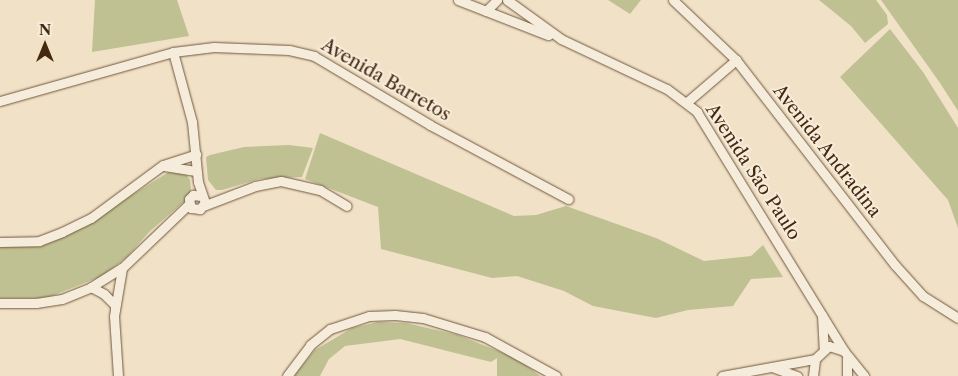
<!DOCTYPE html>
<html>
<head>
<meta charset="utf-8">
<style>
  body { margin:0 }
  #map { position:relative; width:958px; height:376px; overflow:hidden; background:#f1e1c7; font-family:"Libre Caslon Text",serif }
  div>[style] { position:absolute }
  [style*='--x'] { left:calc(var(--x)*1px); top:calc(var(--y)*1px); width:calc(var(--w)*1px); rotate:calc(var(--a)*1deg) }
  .green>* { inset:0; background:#bfc192 }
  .roads { filter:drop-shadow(0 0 1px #70573c) drop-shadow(0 0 1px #70573c) }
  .street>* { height:9px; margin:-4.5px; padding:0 4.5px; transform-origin:4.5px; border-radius:4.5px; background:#f6ecdb }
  span { translate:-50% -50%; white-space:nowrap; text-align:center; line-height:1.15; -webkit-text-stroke:4px #f6ecdb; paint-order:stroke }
  .street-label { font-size:18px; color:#45290e }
  .north { position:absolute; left:20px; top:20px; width:50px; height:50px; -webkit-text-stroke:4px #f6ecdb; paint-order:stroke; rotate:0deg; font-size:14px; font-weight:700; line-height:20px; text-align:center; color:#45290e }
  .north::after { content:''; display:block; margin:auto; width:18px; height:22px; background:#45290e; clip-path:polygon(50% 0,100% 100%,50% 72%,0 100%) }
</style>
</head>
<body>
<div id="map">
  <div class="green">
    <div style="clip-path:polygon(95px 0,177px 0,189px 36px,92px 52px)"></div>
    <div style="clip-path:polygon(608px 0,641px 0,630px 14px)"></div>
    <div style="clip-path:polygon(819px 0,876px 0,887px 15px,888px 24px,865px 43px,851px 26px)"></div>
    <div style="clip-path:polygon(881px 0,958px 0,958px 111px,940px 83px)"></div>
    <div style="clip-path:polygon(890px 29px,923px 72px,958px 128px,958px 228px,948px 200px,840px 77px)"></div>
    <div style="clip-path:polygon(320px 133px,514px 216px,536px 215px,566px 206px,656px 238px,704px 261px,751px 256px,763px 245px,783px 277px,751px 279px,733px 306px,688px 310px,656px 318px,593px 306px,564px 291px,517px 276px,492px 278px,381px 249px,378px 207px,305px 179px)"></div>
    <div style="clip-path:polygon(289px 145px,313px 148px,302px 177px,259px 179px,222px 190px,216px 190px,208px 180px,206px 157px,210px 155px,244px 147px)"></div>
    <div style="clip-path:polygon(172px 170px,185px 173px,190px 180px,191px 190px,186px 200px,149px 232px,127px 257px,102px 276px,47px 298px,0 298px,0 246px,28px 244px,108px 210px)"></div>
    <div style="clip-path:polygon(378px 322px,406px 323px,458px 335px,518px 359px,540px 376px,497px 376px,497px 358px,491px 362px,400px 339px,345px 346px,329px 359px,320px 376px,294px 376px,315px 350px,352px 328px)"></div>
  </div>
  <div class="roads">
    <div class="street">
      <div style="--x:458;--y:0;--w:97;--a:21.3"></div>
      <div style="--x:507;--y:0;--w:67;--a:35.8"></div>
      <div style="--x:561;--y:39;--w:117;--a:25.3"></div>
      <div style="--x:667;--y:89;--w:38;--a:37"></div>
      <div style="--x:697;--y:112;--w:281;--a:58.4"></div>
      <div style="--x:673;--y:0;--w:87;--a:43.6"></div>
      <div style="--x:736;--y:60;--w:259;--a:52.2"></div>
      <div style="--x:895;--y:265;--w:42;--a:47.9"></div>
      <div style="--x:923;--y:296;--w:41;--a:32.2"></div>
      <div style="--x:486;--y:11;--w:16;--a:-45"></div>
      <div style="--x:173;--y:52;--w:73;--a:74.8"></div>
      <div style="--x:192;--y:122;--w:60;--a:84.3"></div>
      <div style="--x:198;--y:182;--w:21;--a:71"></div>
      <div style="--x:205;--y:202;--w:9;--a:126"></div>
      <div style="--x:200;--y:209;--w:9;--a:-174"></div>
      <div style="--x:191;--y:208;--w:9;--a:-103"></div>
      <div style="--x:189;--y:199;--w:6;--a:-45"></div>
      <div style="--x:193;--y:195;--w:8;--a:7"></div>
      <div style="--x:0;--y:101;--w:180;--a:-15.8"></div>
      <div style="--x:173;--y:52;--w:41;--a:-7"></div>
      <div style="--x:214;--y:47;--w:75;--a:2.3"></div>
      <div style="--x:289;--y:50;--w:26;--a:13"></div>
      <div style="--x:314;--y:56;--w:135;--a:30.7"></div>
      <div style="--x:430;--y:125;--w:157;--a:28.2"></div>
      <div style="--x:687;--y:102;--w:65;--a:-40.6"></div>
      <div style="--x:164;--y:166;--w:32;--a:9"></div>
      <div style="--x:203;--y:206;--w:56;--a:-21"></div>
      <div style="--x:255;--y:186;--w:26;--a:-11"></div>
      <div style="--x:281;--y:181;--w:40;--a:13"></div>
      <div style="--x:320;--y:190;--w:31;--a:31"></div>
      <div style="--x:0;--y:242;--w:39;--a:-1"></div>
      <div style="--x:39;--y:241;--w:25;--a:-21"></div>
      <div style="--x:62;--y:232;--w:32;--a:-26"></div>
      <div style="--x:91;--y:218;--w:89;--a:-36.4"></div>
      <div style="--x:163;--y:165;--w:35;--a:-18"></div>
      <div style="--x:91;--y:287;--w:15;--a:28"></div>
      <div style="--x:104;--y:294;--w:16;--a:45"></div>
      <div style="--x:115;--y:305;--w:4;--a:90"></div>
      <div style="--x:0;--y:303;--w:36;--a:0"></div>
      <div style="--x:36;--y:303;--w:26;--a:-9"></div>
      <div style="--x:62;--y:299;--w:31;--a:-22"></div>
      <div style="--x:91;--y:287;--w:36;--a:-32"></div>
      <div style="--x:122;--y:268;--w:93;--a:-43.7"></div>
      <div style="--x:822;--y:315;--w:33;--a:87"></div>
      <div style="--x:772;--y:367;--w:27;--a:20"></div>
      <div style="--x:118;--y:376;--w:60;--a:-93.8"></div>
      <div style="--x:114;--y:316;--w:49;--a:-80.5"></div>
      <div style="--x:287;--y:376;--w:39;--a:-53"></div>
      <div style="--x:310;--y:345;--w:26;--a:-39"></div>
      <div style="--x:330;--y:329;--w:41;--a:-18.4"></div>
      <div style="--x:369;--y:316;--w:26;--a:-2"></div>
      <div style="--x:395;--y:315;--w:28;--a:6"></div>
      <div style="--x:423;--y:318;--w:65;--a:17"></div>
      <div style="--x:485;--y:337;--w:81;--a:28.8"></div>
      <div style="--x:722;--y:376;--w:95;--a:-10.4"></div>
      <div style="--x:813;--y:376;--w:17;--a:-83"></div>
      <div style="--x:815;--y:359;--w:19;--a:-43"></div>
      <div style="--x:829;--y:346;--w:16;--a:18"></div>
      <div style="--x:844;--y:351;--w:32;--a:51"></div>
      <div style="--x:847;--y:376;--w:18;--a:-90"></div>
    </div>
  </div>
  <div class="street-label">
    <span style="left:386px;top:80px;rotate:30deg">Avenida Barretos</span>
    <span style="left:827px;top:151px;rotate:52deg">Avenida Andradina</span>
    <span style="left:753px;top:172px;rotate:57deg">Avenida São Paulo</span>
  </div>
  <div class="north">N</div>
</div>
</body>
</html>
